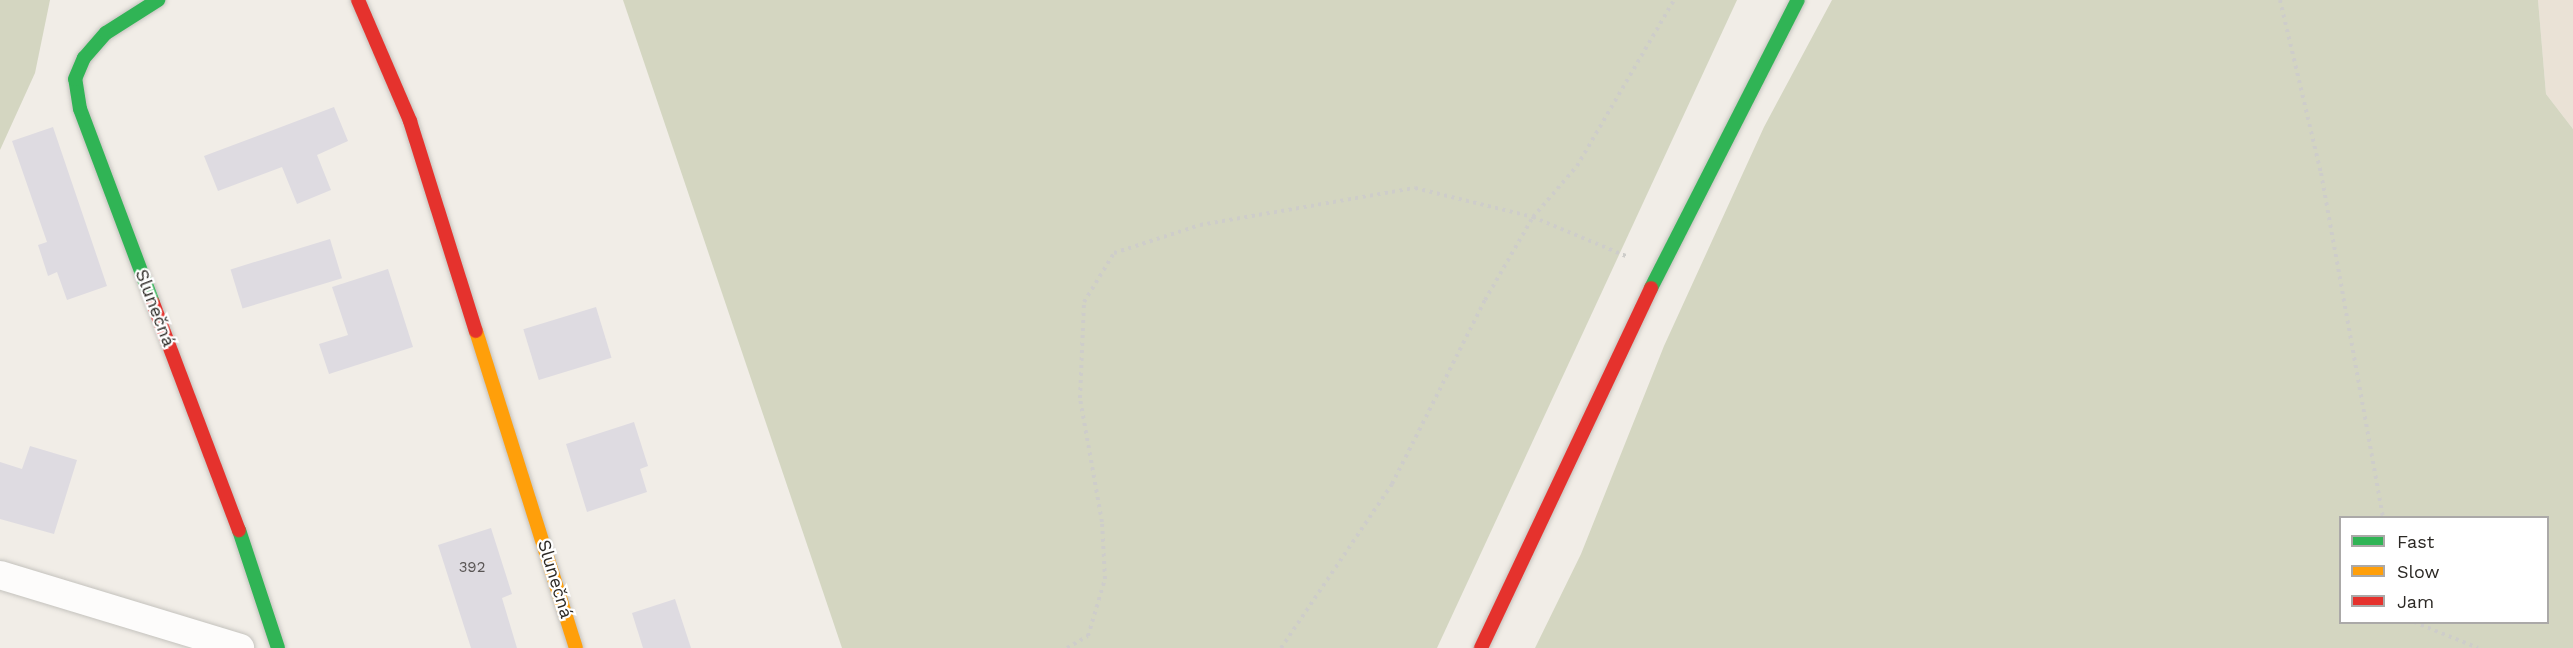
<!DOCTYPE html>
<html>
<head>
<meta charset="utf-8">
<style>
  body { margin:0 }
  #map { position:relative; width:2573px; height:648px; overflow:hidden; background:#f1ede7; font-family:"Work Sans",sans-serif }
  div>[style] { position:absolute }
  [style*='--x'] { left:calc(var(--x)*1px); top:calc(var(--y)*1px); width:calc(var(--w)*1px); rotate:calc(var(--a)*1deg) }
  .built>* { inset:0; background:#eae2d6 }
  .green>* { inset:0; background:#d4d6c1 }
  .building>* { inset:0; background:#dedbe1; transform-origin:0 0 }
  .path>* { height:4px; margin-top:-2px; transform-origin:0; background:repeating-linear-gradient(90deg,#cecdca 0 3px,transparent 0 7.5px) }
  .roads { filter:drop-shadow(0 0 2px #c4c2bd) drop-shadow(0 0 2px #c4c2bd) }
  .street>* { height:28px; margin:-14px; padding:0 14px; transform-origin:14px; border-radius:14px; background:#fdfcfb }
  .fast>* { height:14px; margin:-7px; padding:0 7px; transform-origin:7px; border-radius:7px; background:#30b455 }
  .slow>* { height:14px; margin:-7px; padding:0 7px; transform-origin:7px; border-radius:7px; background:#ff9f0a }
  .jam>* { height:14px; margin:-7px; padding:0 7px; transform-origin:7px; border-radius:7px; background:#e5322d }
  span { translate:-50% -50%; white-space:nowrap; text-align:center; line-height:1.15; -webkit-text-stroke:4.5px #fff; paint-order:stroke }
  .number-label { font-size:15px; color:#5a5655 }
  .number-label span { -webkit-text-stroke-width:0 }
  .street-label { font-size:18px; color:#2c2925 }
  .legend { position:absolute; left:2339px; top:516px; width:210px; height:108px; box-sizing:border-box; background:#fff; border:2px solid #aba9a8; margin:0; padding:8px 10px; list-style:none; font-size:18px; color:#2c2925 }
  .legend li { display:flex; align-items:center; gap:12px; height:30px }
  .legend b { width:30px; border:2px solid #aba9a8 }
</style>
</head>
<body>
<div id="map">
  <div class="built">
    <div style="clip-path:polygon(2538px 0,2573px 0,2573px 129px,2546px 94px)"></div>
  </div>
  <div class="green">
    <div style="clip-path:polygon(0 0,50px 0,35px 73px,0 150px)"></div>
    <div style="clip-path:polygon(623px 0,1737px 0,1437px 648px,842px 648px)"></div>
    <div style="clip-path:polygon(evenodd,1832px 0,2538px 0,2546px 94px,2573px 129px,2573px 648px,1535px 648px,1581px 554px,1664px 346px,1764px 127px,1832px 0,2340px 518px,2548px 518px,2548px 622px,2340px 622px,2340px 518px)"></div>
  </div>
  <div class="building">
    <div style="clip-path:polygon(334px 107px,348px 141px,317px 155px,331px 190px,297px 204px,282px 167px,218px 191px,204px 156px)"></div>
    <div style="clip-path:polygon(53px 127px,107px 286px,67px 300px,57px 272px,48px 276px,38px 245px,47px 242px,12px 141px)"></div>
    <div style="left:330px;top:239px;width:41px;height:104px;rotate:73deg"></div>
    <div style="clip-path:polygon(388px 269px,413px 347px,329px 374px,319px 344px,348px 335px,332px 287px)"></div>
    <div style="left:596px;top:307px;width:53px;height:76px;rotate:73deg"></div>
    <div style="clip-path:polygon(634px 422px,648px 466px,640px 469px,647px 492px,587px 512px,566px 444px)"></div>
    <div style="clip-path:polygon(30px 446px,77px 460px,54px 534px,0 519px,0 462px,22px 469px)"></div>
    <div style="clip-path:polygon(491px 528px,512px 594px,502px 598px,517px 648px,471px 648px,438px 545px)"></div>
    <div style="clip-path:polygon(675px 599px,691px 648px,643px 648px,632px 613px)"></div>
  </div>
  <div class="path">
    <div style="--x:2280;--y:0;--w:178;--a:76.7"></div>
    <div style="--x:2321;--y:173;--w:351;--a:79.8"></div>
    <div style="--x:2414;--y:622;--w:69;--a:22.1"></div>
    <div style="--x:1067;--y:648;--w:24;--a:-30"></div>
    <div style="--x:1088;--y:636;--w:59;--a:-73.4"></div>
    <div style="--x:1105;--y:579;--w:57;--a:-93"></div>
    <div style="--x:1102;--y:522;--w:126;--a:-100.1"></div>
    <div style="--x:1080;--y:398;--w:96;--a:-87.6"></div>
    <div style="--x:1084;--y:302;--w:57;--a:-58.5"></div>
    <div style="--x:1114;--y:253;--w:90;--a:-18"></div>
    <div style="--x:1200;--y:225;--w:218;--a:-9.8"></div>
    <div style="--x:1415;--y:188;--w:122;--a:13.8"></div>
    <div style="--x:1533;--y:217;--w:103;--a:22.8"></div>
    <div style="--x:1281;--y:648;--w:198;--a:-55.9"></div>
    <div style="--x:1392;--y:484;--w:206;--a:-63.2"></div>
    <div style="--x:1485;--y:300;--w:96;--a:-60"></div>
    <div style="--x:1533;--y:217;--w:67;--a:-49.2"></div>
    <div style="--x:1577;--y:166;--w:192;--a:-59.7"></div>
  </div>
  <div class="roads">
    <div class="street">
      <div style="--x:0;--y:575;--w:251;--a:16.9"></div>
    </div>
    <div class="fast">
      <div style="--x:1651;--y:288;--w:323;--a:-63"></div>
      <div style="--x:153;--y:303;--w:207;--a:-110.6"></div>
      <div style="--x:80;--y:109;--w:30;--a:-99"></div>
      <div style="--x:75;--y:79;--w:23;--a:-67"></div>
      <div style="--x:84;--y:58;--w:33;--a:-49"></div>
      <div style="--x:106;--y:33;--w:62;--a:-32.4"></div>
      <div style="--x:239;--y:530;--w:124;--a:71.7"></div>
    </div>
    <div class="slow">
      <div style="--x:476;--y:331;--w:332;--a:72.5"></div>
    </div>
    <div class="jam">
      <div style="--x:358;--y:0;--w:132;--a:66.7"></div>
      <div style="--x:410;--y:121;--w:220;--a:72.6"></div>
      <div style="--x:153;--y:303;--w:243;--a:69.3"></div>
      <div style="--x:1481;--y:648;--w:398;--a:-64.7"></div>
    </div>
  </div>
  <div class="number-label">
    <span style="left:472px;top:568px">392</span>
  </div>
  <div class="street-label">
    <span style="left:155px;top:308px;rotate:69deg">Slunečná</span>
    <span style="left:555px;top:579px;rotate:73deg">Slunečná</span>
  </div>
  <ul class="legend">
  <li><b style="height:8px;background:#30b455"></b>Fast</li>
  <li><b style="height:8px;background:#ff9f0a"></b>Slow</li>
  <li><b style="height:8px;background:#e5322d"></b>Jam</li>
  </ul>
</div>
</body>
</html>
